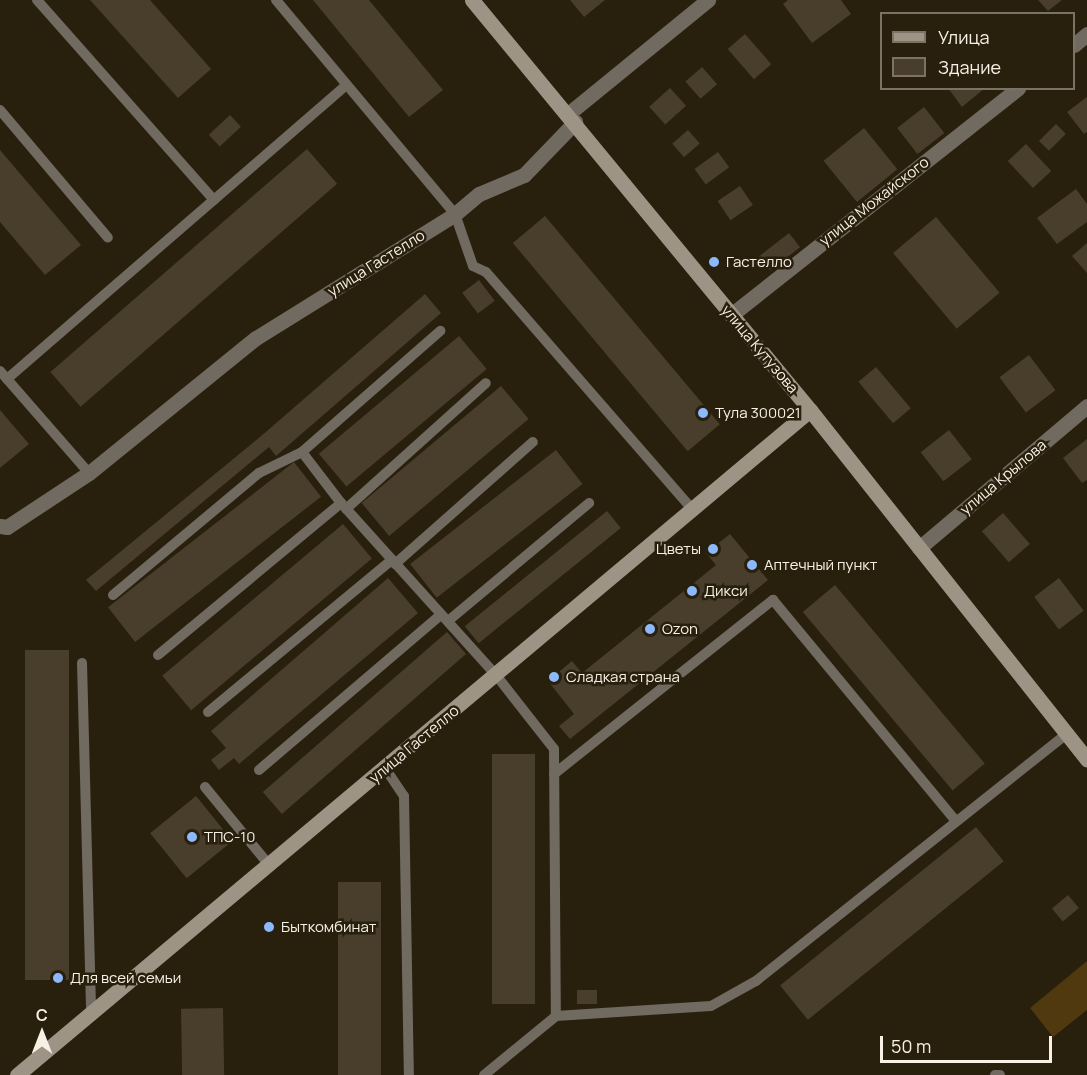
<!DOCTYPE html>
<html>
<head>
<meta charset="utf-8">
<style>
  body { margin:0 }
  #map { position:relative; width:1087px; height:1075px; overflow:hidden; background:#291f0d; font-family:Manrope,sans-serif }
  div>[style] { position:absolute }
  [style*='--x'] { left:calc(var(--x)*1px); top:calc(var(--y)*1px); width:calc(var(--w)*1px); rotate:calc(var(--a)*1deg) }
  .green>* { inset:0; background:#50390f }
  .building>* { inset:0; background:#493d2b; transform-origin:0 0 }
  .lane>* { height:10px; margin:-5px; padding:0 5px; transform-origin:5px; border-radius:5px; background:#706a61 }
  .street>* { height:15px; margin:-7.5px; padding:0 7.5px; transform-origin:7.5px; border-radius:7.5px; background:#706a61 }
  .secondary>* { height:15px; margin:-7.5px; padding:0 7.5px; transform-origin:7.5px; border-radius:7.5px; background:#9d9486 }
  .dots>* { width:16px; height:16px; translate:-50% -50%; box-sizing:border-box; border:3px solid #291f0d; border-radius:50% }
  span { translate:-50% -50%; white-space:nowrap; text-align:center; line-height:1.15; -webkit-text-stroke:5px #291f0d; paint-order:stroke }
  .street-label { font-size:15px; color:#f7f0e5 }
  .poi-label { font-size:15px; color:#f7f0e5 }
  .left { translate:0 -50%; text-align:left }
  .right { translate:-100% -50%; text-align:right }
  .legend { position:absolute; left:880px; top:12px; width:195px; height:78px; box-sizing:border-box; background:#291f0d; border:2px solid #7b7363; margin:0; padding:8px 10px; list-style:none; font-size:18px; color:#f7f0e5 }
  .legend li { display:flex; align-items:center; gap:12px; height:30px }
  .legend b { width:30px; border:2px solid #7b7363 }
  .north { position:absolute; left:12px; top:1003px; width:60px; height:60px; -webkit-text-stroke:4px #291f0d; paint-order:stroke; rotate:0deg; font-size:16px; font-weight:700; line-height:24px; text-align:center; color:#f7f0e5 }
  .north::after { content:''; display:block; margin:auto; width:21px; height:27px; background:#f7f0e5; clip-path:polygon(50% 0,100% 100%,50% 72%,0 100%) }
  .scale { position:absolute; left:880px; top:1036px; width:172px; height:27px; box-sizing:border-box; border:3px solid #f7f0e5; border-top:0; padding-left:8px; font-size:18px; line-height:21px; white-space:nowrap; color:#f7f0e5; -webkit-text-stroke:4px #291f0d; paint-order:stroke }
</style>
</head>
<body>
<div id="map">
  <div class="green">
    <div style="clip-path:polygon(1087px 961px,1087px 1010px,1053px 1037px,1030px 1008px)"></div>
  </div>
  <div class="building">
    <div style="clip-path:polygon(90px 0,150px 0,211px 69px,178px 98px)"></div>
    <div style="clip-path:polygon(313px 0,369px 0,443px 90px,409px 117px)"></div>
    <div style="clip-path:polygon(570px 0,605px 0,584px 17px)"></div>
    <div style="clip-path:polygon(788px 0,841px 0,851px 14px,812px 43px,783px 4px)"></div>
    <div style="clip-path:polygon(1038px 0,1062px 0,1048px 11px)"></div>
    <div style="left:745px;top:34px;width:40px;height:23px;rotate:49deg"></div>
    <div style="left:702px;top:67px;width:23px;height:22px;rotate:49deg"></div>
    <div style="left:670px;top:88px;width:24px;height:28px;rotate:48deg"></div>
    <div style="clip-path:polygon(948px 88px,985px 88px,962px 107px)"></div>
    <div style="clip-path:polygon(1087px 97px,1087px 132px,1084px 134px,1067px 112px)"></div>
    <div style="left:924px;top:107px;width:33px;height:34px;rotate:52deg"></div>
    <div style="left:230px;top:115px;width:16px;height:29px;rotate:47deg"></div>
    <div style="left:1056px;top:124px;width:14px;height:24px;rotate:45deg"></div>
    <div style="left:864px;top:128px;width:53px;height:52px;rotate:51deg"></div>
    <div style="left:688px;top:130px;width:18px;height:21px;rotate:49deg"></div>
    <div style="left:1026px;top:144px;width:37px;height:25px;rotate:47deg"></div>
    <div style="left:307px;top:149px;width:46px;height:340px;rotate:49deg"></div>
    <div style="clip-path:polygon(0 150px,81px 245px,45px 275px,0 222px)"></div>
    <div style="left:718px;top:152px;width:19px;height:29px;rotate:54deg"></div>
    <div style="left:740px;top:186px;width:23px;height:27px;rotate:56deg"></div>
    <div style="clip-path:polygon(1076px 189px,1087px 204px,1087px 222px,1057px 244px,1037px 218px)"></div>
    <div style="left:545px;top:216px;width:272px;height:42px;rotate:50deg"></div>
    <div style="left:936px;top:217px;width:99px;height:56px;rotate:50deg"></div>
    <div style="left:789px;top:233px;width:18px;height:38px;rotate:52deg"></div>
    <div style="clip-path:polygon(1087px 243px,1087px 273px,1072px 256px)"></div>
    <div style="left:479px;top:280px;width:26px;height:21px;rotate:53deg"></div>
    <div style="clip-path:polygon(425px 294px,441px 313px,276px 456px,269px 447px,96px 591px,86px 580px,260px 437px)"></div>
    <div style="left:459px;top:336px;width:43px;height:183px;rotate:50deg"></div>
    <div style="left:1029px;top:355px;width:44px;height:37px;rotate:53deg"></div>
    <div style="left:876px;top:367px;width:54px;height:23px;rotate:50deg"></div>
    <div style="left:501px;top:386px;width:43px;height:182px;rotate:50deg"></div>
    <div style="clip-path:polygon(0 410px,29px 444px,0 468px)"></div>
    <div style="left:949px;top:430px;width:37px;height:36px;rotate:52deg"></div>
    <div style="clip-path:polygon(1087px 439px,1087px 480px,1082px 483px,1063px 458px)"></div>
    <div style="left:556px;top:450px;width:43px;height:185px;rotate:52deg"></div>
    <div style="left:294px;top:462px;width:44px;height:236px;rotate:52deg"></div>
    <div style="left:607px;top:511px;width:22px;height:183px;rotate:51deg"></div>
    <div style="left:1003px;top:513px;width:41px;height:28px;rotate:49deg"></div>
    <div style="left:343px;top:524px;width:45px;height:236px;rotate:50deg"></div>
    <div style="clip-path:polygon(730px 534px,768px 580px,570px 739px,559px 726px,574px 714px,548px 681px,572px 661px,582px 673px,716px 565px,706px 553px)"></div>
    <div style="clip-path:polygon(388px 578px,418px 613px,239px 764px,234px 758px,219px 770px,211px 760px,226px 748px,211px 731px)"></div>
    <div style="left:1059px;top:578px;width:41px;height:31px;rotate:53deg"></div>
    <div style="left:835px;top:585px;width:233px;height:42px;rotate:50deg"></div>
    <div style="left:447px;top:632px;width:29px;height:244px;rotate:49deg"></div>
    <div style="left:25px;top:650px;width:44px;height:330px"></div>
    <div style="left:535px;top:754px;width:250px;height:43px;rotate:90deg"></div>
    <div style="left:196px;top:796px;width:58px;height:59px;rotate:51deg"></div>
    <div style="left:976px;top:827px;width:44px;height:252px;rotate:51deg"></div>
    <div style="left:381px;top:882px;width:193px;height:43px;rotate:90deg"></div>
    <div style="left:1068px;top:895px;width:17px;height:21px;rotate:50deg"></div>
    <div style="left:577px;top:990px;width:20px;height:14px"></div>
    <div style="left:223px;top:1008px;width:67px;height:42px;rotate:89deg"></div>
  </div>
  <div class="lane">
    <div style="--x:37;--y:0;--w:267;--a:48.5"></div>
    <div style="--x:276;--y:0;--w:279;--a:50.1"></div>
    <div style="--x:455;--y:214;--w:55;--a:70.9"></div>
    <div style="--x:473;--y:266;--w:14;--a:25"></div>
    <div style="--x:486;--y:272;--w:317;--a:49"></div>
    <div style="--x:0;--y:110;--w:167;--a:49.8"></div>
    <div style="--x:0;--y:371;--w:135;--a:48.9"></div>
    <div style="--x:7;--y:379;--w:449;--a:-40.9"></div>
    <div style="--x:302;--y:452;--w:64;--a:52.6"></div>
    <div style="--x:341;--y:503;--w:232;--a:48"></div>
    <div style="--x:496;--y:675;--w:94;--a:51.9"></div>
    <div style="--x:554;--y:749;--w:267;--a:89.6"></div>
    <div style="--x:346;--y:509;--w:188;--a:-42"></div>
    <div style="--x:395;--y:564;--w:184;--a:-41.5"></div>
    <div style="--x:113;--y:595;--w:190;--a:-39.9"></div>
    <div style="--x:259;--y:473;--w:48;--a:-26"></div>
    <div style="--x:302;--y:452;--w:184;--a:-41.2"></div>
    <div style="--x:448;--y:621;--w:184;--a:-39.9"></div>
    <div style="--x:158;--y:655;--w:238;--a:-39.7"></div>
    <div style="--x:82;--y:663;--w:350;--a:88.5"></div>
    <div style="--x:208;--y:712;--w:239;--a:-39.6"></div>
    <div style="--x:385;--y:768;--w:34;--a:56"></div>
    <div style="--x:404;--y:796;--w:279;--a:89"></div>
    <div style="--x:259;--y:770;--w:237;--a:-40.5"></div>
    <div style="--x:554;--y:774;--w:280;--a:-38.5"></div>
    <div style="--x:773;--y:600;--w:287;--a:50.4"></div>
    <div style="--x:205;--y:787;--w:101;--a:50.6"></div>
    <div style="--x:484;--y:1075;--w:93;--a:-39.3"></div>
    <div style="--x:556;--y:1016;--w:155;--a:-3.7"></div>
    <div style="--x:711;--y:1006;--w:51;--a:-29.1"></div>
    <div style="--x:756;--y:981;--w:396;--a:-38.5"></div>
    <div style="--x:995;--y:1075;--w:5;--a:0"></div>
  </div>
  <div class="street">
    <div style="--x:1074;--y:45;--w:17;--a:-40"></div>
    <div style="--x:568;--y:114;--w:181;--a:-39.2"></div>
    <div style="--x:731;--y:315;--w:366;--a:-38.3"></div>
    <div style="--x:0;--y:526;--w:7;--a:8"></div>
    <div style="--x:7;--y:527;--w:98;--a:-33.4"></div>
    <div style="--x:89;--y:473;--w:215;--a:-39"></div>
    <div style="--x:256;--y:338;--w:234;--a:-31.9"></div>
    <div style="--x:455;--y:214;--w:31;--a:-40"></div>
    <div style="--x:479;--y:194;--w:49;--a:-22.9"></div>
    <div style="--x:524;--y:175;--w:74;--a:-46.1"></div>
    <div style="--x:919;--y:548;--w:220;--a:-40.2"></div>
  </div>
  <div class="secondary">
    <div style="--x:472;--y:0;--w:531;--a:50.5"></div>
    <div style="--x:810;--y:410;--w:446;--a:51.6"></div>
    <div style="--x:17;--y:1075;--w:1035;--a:-39.98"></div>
  </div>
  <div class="dots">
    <div style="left:714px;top:262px;background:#8cb9fc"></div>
    <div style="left:703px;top:413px;background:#8cb9fc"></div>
    <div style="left:713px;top:549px;background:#8cb9fc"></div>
    <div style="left:752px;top:565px;background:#8cb9fc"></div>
    <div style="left:692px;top:591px;background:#8cb9fc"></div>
    <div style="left:650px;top:629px;background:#8cb9fc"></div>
    <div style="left:554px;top:677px;background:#8cb9fc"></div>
    <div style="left:192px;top:837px;background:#8cb9fc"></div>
    <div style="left:269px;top:927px;background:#8cb9fc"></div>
    <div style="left:58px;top:978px;background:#8cb9fc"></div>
  </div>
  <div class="street-label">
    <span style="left:874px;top:201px;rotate:-38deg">улица Можайского</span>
    <span style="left:376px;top:263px;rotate:-32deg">улица Гастелло</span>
    <span style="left:760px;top:349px;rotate:50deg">улица Кутузова</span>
    <span style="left:1003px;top:477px;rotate:-40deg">улица Крылова</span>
    <span style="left:414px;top:744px;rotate:-40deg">улица Гастелло</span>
  </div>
  <div class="poi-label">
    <span class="left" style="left:726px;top:262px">Гастелло</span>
    <span class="left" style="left:715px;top:413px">Тула 300021</span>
    <span class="right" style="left:701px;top:549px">Цветы</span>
    <span class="left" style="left:764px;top:565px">Аптечный пункт</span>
    <span class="left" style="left:704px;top:591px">Дикси</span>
    <span class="left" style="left:662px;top:629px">Ozon</span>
    <span class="left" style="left:566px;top:677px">Сладкая страна</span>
    <span class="left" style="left:204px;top:837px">ТПС-10</span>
    <span class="left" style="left:281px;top:927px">Быткомбинат</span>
    <span class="left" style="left:70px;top:978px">Для всей семьи</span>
  </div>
  <ul class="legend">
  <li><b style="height:8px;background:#9d9486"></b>Улица</li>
  <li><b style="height:16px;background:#493d2b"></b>Здание</li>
  </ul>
  <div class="north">С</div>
  <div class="scale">50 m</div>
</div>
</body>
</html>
